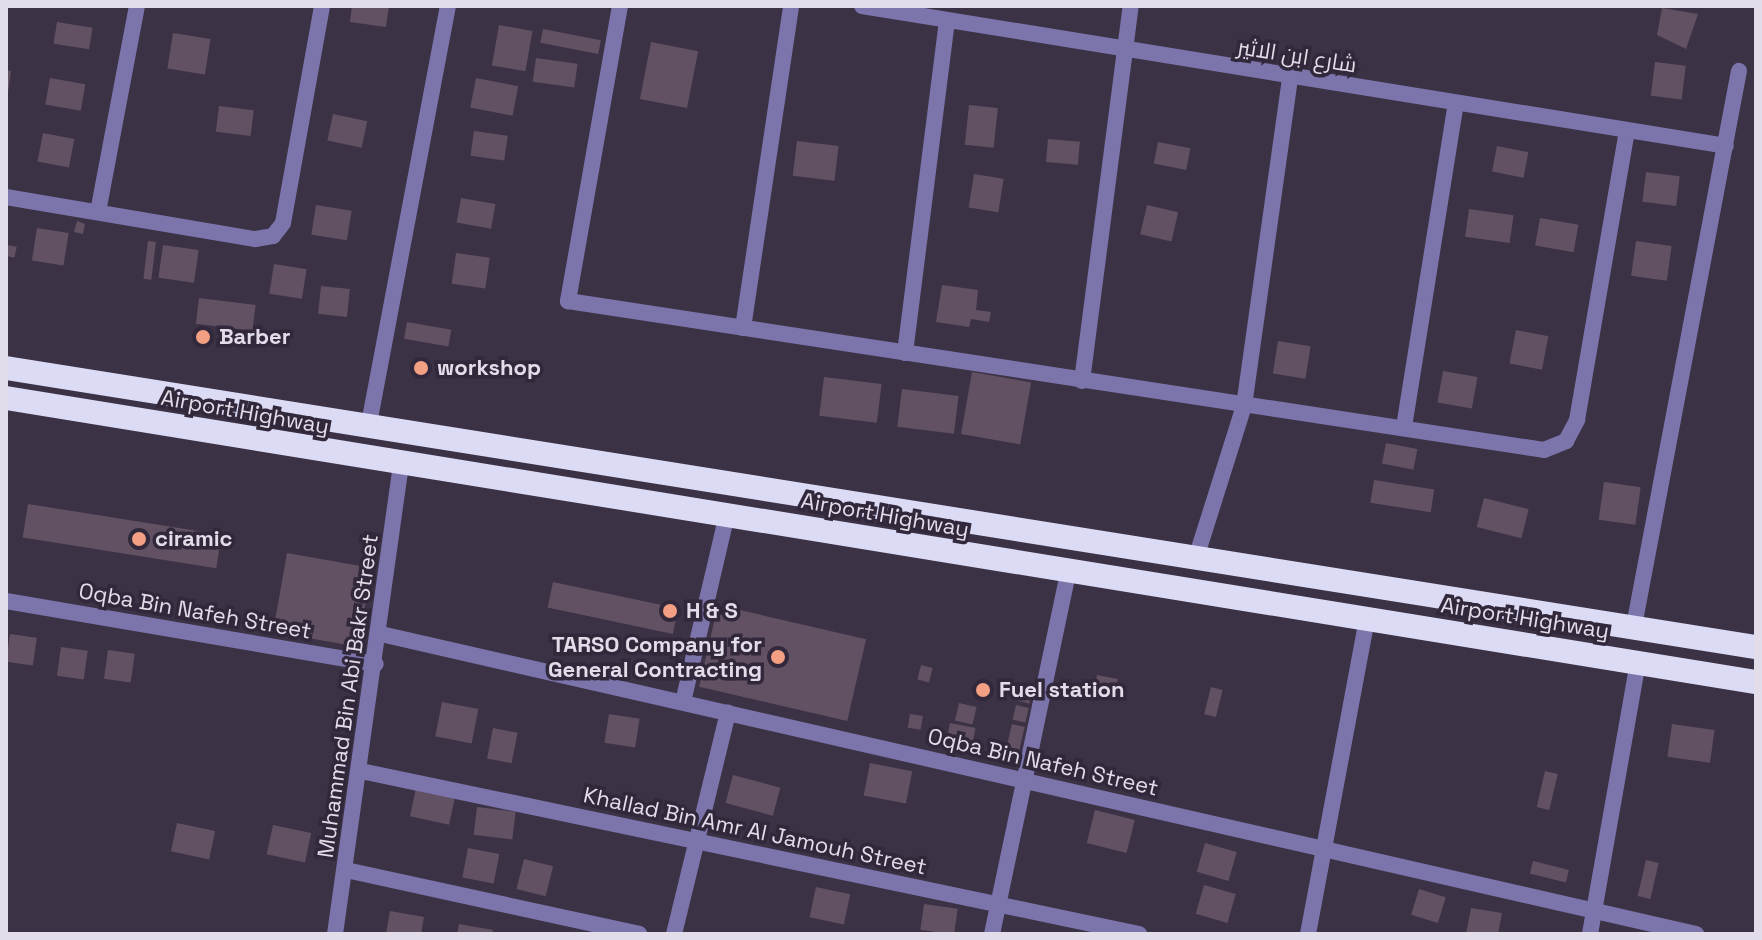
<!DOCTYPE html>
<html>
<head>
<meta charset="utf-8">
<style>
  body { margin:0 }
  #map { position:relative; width:1762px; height:940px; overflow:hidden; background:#3c3246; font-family:"Space Grotesk",Cairo,sans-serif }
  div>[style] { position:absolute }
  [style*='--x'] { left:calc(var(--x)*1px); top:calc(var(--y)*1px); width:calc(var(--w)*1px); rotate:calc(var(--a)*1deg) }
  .building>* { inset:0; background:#625163; transform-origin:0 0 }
  .minor>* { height:16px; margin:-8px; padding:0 8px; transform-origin:8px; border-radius:8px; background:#7b75ac }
  .highway>* { height:24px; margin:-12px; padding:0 12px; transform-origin:12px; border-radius:12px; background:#dcdbf6 }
  .dots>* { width:22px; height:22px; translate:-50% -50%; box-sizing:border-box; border:4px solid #32283b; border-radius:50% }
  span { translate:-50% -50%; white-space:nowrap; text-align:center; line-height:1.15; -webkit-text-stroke:7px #32283b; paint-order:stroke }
  .street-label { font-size:22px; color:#e3ddea }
  .poi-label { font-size:22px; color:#e3ddea; font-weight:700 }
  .left { translate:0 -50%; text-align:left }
  .right { translate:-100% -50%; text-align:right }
  .frame { position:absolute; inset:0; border:8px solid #e3ddea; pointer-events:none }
</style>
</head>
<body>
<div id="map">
  <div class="building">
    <div style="clip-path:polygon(352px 6px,389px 6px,386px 27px,350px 22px)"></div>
    <div style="clip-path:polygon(1662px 8px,1698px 14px,1686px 49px,1657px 35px)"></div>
    <div style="left:57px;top:22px;width:36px;height:22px;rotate:9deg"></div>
    <div style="left:499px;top:25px;width:34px;height:41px;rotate:10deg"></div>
    <div style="left:543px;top:29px;width:59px;height:14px;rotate:11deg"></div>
    <div style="left:173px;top:33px;width:38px;height:36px;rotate:9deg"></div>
    <div style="left:651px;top:42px;width:48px;height:58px;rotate:11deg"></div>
    <div style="left:536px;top:58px;width:42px;height:24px;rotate:8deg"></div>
    <div style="left:1655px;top:62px;width:31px;height:34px;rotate:7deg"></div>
    <div style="clip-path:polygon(6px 70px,11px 71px,8px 93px,6px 93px)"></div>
    <div style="left:50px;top:78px;width:36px;height:27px;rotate:10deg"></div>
    <div style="left:476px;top:78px;width:43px;height:30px;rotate:11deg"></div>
    <div style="left:969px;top:105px;width:29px;height:40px;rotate:6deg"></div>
    <div style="left:219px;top:106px;width:35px;height:26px;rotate:7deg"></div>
    <div style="left:333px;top:114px;width:35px;height:27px;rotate:12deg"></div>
    <div style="left:474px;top:131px;width:34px;height:25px;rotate:8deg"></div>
    <div style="left:43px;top:133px;width:32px;height:29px;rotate:11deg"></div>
    <div style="left:1048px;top:139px;width:32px;height:23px;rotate:5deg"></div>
    <div style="left:797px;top:141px;width:42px;height:35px;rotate:7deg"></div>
    <div style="left:1158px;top:142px;width:33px;height:22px;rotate:11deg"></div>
    <div style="left:1497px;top:146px;width:32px;height:26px;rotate:11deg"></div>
    <div style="left:1646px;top:172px;width:34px;height:30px;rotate:7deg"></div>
    <div style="left:974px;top:174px;width:30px;height:34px;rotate:9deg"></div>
    <div style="left:461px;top:198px;width:35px;height:25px;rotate:10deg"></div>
    <div style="left:316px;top:205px;width:36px;height:30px;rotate:9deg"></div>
    <div style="left:1147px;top:205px;width:32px;height:30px;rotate:13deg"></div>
    <div style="left:1469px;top:209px;width:45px;height:28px;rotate:8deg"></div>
    <div style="left:1540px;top:218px;width:39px;height:28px;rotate:10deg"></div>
    <div style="clip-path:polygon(77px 221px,85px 224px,83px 234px,74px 232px)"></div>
    <div style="left:37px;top:228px;width:32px;height:33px;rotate:9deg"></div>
    <div style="left:148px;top:241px;width:8px;height:38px;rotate:7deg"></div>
    <div style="left:1636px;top:241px;width:36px;height:35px;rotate:8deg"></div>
    <div style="left:8px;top:245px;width:9px;height:11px;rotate:13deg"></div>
    <div style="left:163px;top:245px;width:36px;height:33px;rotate:8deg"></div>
    <div style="left:456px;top:253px;width:34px;height:31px;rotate:8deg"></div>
    <div style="left:274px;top:264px;width:33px;height:30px;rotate:9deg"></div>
    <div style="clip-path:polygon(942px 285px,978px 290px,976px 310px,991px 312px,989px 322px,971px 319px,969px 327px,936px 322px)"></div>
    <div style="left:321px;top:286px;width:29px;height:28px;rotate:6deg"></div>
    <div style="left:199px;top:298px;width:57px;height:26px;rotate:7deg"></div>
    <div style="left:407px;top:322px;width:45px;height:17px;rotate:10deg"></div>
    <div style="left:1516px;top:330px;width:33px;height:34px;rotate:11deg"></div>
    <div style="left:1278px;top:341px;width:33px;height:33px;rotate:9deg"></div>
    <div style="left:1443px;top:371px;width:35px;height:32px;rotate:10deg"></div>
    <div style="left:972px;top:372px;width:60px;height:63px;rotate:10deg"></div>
    <div style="left:824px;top:377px;width:58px;height:39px;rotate:7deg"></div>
    <div style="left:902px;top:389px;width:57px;height:38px;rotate:7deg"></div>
    <div style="left:1386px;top:443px;width:32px;height:21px;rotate:11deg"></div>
    <div style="left:1374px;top:480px;width:61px;height:23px;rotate:9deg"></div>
    <div style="left:1604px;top:482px;width:37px;height:38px;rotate:8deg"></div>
    <div style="left:1484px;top:498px;width:46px;height:30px;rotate:14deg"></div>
    <div style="left:28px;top:504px;width:196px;height:34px;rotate:9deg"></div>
    <div style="left:287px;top:553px;width:86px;height:80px;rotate:10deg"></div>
    <div style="left:553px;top:582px;width:128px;height:26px;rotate:12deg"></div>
    <div style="left:718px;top:605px;width:152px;height:84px;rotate:13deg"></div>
    <div style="left:10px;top:634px;width:27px;height:28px;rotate:8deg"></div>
    <div style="left:61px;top:647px;width:27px;height:29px;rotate:8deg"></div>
    <div style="left:108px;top:650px;width:27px;height:29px;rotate:8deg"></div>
    <div style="left:921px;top:665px;width:12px;height:15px;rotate:14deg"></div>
    <div style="clip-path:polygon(1097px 675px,1118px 679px,1115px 689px,1095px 684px)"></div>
    <div style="left:1020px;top:686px;width:13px;height:15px;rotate:13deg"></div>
    <div style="left:1211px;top:687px;width:12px;height:28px;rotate:14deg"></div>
    <div style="left:442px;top:702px;width:37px;height:35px;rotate:11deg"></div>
    <div style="left:959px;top:703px;width:18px;height:18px;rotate:13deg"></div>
    <div style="left:1016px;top:705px;width:13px;height:15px;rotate:13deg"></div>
    <div style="left:609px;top:714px;width:31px;height:29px;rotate:9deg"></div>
    <div style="left:910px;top:714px;width:13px;height:14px;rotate:9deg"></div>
    <div style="left:950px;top:723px;width:26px;height:14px;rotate:11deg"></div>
    <div style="left:1012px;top:724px;width:13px;height:29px;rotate:13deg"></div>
    <div style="left:1672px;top:724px;width:43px;height:33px;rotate:8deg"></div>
    <div style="left:493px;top:728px;width:25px;height:31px;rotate:11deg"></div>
    <div style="left:870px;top:763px;width:43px;height:33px;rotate:11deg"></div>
    <div style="left:1545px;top:771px;width:13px;height:37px;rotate:13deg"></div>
    <div style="left:733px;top:775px;width:49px;height:29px;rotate:15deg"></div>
    <div style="left:416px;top:788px;width:40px;height:29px;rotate:12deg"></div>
    <div style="left:477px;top:807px;width:39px;height:28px;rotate:7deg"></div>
    <div style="left:1095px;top:810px;width:41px;height:34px;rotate:14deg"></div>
    <div style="left:177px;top:823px;width:39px;height:29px;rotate:12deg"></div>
    <div style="left:273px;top:825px;width:39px;height:30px;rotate:12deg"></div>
    <div style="left:1205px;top:843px;width:33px;height:30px;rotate:16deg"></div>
    <div style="left:468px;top:848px;width:32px;height:30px;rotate:11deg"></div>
    <div style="left:524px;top:859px;width:30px;height:31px;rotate:14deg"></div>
    <div style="left:1646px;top:860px;width:13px;height:37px;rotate:13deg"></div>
    <div style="left:1533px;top:861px;width:37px;height:13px;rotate:14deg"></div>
    <div style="left:1204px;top:885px;width:33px;height:30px;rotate:16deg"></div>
    <div style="left:816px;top:887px;width:35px;height:31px;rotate:12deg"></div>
    <div style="left:1419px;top:889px;width:28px;height:27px;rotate:17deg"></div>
    <div style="left:924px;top:904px;width:34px;height:26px;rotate:8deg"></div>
    <div style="clip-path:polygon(1471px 908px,1502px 913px,1498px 934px,1466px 934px)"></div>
    <div style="clip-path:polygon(390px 911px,424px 917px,421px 934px,386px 934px)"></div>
    <div style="clip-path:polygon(459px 924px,493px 930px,492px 934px,457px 934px)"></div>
  </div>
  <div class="minor">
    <div style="--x:620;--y:6;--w:300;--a:100"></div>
    <div style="--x:568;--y:301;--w:987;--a:8.68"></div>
    <div style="--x:1544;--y:450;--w:24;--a:-22"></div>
    <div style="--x:1566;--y:441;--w:24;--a:-62"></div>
    <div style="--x:1577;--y:420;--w:292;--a:-80.2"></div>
    <div style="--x:862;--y:6;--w:875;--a:9.2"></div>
    <div style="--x:6;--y:197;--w:253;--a:9.6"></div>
    <div style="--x:255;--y:239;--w:18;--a:-9"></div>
    <div style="--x:273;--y:236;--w:16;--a:-52"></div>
    <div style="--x:283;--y:223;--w:220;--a:-79.8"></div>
    <div style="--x:98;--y:212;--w:210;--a:-79.3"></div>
    <div style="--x:743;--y:328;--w:326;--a:-81.5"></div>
    <div style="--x:905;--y:353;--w:335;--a:-82.8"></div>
    <div style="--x:1082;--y:381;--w:378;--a:-82.6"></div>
    <div style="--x:1404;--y:427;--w:328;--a:-80.9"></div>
    <div style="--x:368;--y:429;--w:430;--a:-79.3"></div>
    <div style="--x:1196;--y:558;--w:159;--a:-72.5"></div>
    <div style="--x:1244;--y:406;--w:332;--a:-82"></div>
    <div style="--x:6;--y:601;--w:375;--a:9.7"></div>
    <div style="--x:1634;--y:626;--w:565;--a:-79.29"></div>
    <div style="--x:381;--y:634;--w:1349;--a:12.85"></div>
    <div style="--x:683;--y:702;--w:193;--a:-76.8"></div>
    <div style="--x:361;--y:771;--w:795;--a:11.83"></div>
    <div style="--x:346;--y:870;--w:300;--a:12.3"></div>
    <div style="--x:335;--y:934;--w:475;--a:-82"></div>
    <div style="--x:674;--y:934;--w:228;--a:-76.3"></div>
    <div style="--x:992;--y:934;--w:369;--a:-78.1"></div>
    <div style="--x:1308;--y:934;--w:321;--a:-79.4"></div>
    <div style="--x:1590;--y:934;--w:276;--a:-80"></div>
  </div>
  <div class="highway">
    <div style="--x:6;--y:368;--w:1772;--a:9.06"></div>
    <div style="--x:6;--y:398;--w:1773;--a:9.22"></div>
  </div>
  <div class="dots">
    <div style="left:203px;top:337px;background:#f39f83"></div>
    <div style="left:421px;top:368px;background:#f39f83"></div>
    <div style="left:139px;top:539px;background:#f39f83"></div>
    <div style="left:670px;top:611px;background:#f39f83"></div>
    <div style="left:778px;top:657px;background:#f39f83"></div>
    <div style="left:983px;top:690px;background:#f39f83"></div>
  </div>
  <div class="street-label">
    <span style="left:1297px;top:56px;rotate:9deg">شارع ابن الاثير</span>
    <span style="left:245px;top:412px;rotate:10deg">Airport Highway</span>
    <span style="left:885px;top:515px;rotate:10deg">Airport Highway</span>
    <span style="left:195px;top:611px;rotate:10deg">Oqba Bin Nafeh Street</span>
    <span style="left:1525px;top:618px;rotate:9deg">Airport Highway</span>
    <span style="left:348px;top:696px;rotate:-82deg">Muhammad Bin Abi Bakr Street</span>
    <span style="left:1043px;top:762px;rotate:13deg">Oqba Bin Nafeh Street</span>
    <span style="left:755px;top:831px;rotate:12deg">Khallad Bin Amr Al Jamouh Street</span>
  </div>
  <div class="poi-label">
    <span class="left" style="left:219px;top:337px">Barber</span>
    <span class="left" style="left:437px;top:368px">workshop</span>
    <span class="left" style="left:155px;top:539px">ciramic</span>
    <span class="left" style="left:686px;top:611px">H &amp; S</span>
    <span class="right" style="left:762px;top:657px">TARSO Company for<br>General Contracting</span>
    <span class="left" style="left:999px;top:690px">Fuel station</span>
  </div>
  <div class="frame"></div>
</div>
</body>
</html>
